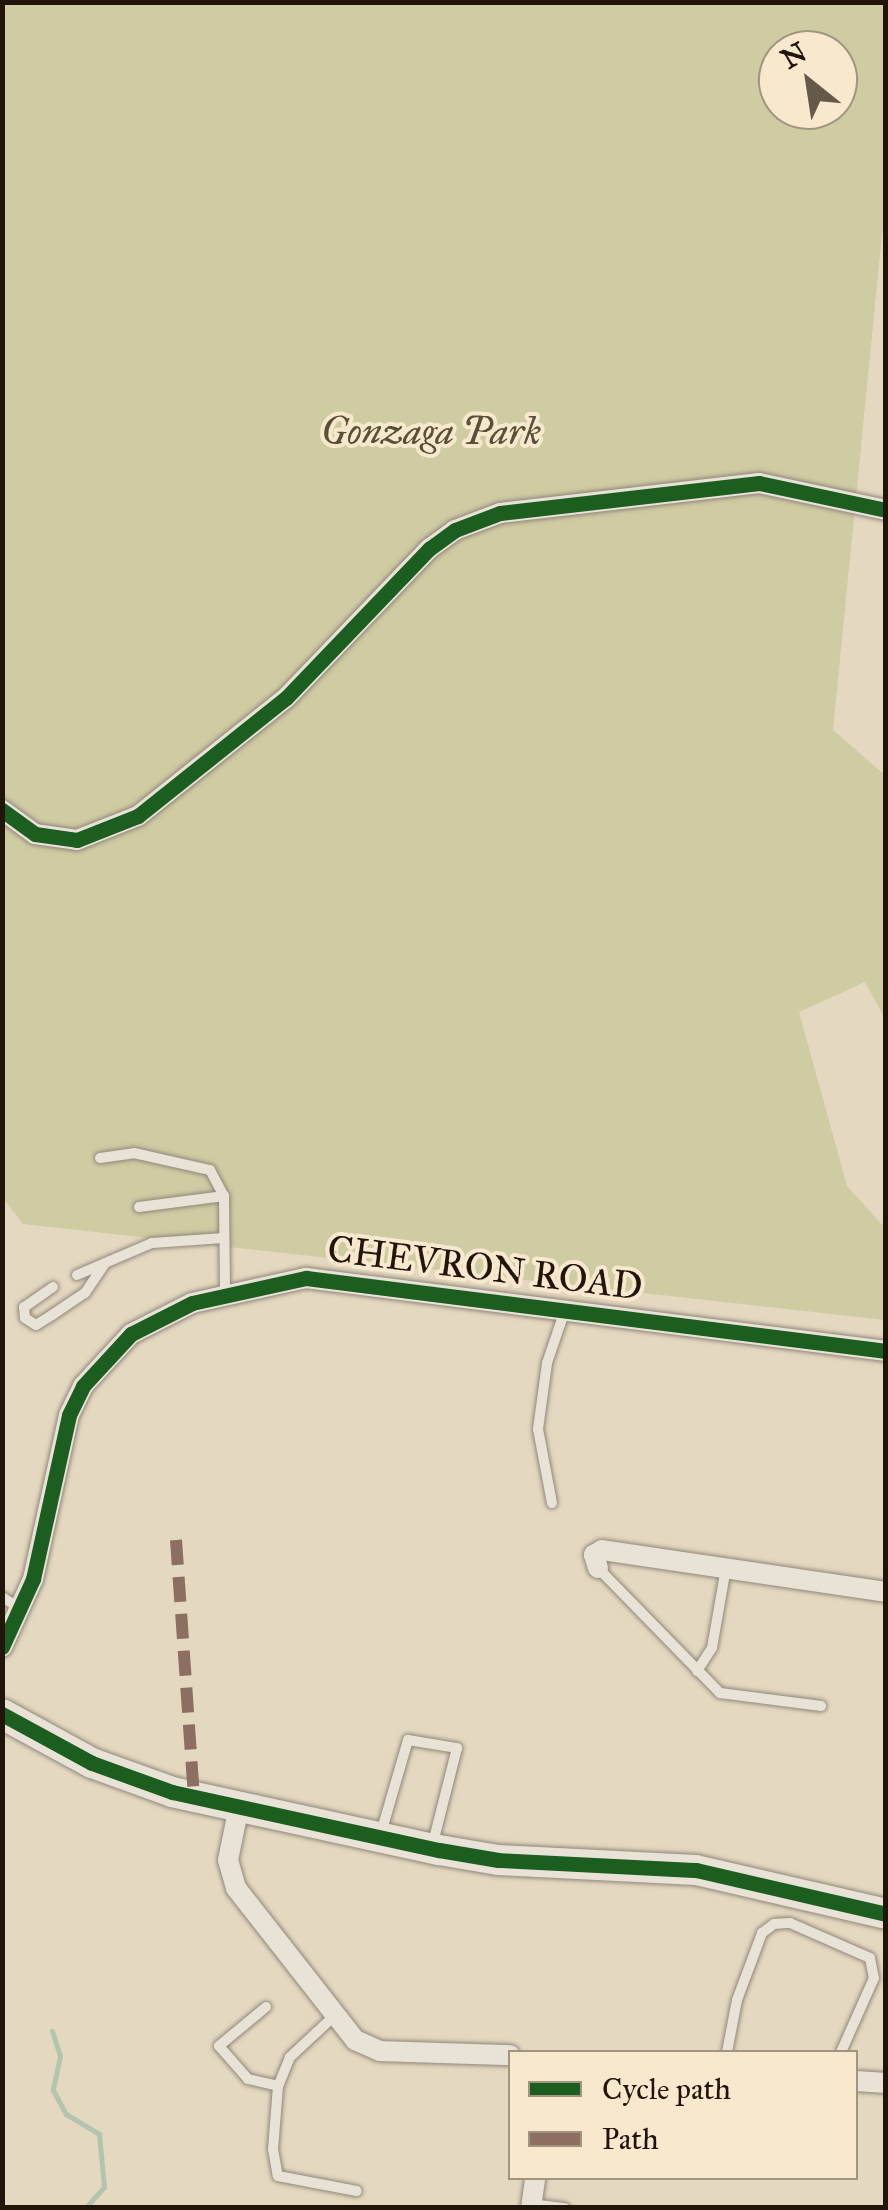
<!DOCTYPE html>
<html>
<head>
<meta charset="utf-8">
<style>
  body { margin:0 }
  #map { position:relative; width:888px; height:2210px; overflow:hidden; background:#e5d8c1; font-family:"IM FELL Great Primer",serif }
  div>[style] { position:absolute }
  [style*='--x'] { left:calc(var(--x)*1px); top:calc(var(--y)*1px); width:calc(var(--w)*1px); rotate:calc(var(--a)*1deg) }
  .green>* { inset:0; background:#cfcba3 }
  .stream>* { height:5px; margin:-2.5px; padding:0 2.5px; transform-origin:2.5px; border-radius:2.5px; background:#b3c4af }
  .roads { filter:drop-shadow(0 0 2px #90877a) drop-shadow(0 0 2px #90877a) }
  .lane>* { height:10px; margin:-5px; padding:0 5px; transform-origin:5px; border-radius:5px; background:#e9e2d7 }
  .street>* { height:20px; margin:-10px; padding:0 10px; transform-origin:10px; border-radius:10px; background:#e9e2d7 }
  .secondary>* { height:30px; margin:-15px; padding:0 15px; transform-origin:15px; border-radius:15px; background:#e9e2d7 }
  .quiet>* { height:12px; margin-top:-6px; transform-origin:0; background:repeating-linear-gradient(90deg,#8d6e63 0 25px,transparent 0 37px) }
  .cycleway>* { height:15px; margin:-7.5px; padding:0 7.5px; transform-origin:7.5px; border-radius:7.5px; background:#1b5e20 }
  span { translate:-50% -50%; white-space:nowrap; text-align:center; line-height:1.15; -webkit-text-stroke:8px #f8e8cd; paint-order:stroke }
  .park-label { font-size:38px; color:#585137; font-style:italic }
  .street-label { font-size:38px; color:#21150a }
  .frame { position:absolute; inset:0; border:5px solid #21150a; pointer-events:none }
  .legend { position:absolute; left:508px; top:2050px; width:350px; height:130px; box-sizing:border-box; background:#f8e8cd; border:2px solid #a2947f; margin:0; padding:12px 18px; list-style:none; font-size:30px; color:#21150a }
  .legend li { display:flex; align-items:center; gap:20px; height:50px }
  .legend b { width:50px; border:2px solid #a2947f }
  .north { position:absolute; left:758px; top:30px; width:100px; height:100px; box-sizing:border-box; background:#f8e8cd; border:2px solid #a2947f; border-radius:50%; rotate:330deg; font-size:28px; font-weight:700; line-height:40px; text-align:center; color:#21150a }
  .north::after { content:''; display:block; margin:auto; width:35px; height:45px; background:#66594a; clip-path:polygon(50% 0,100% 100%,50% 72%,0 100%) }
</style>
</head>
<body>
<div id="map">
  <div class="green">
    <div style="clip-path:polygon(evenodd,3px 3px,885px 3px,885px 204px,833px 730px,885px 775px,885px 1019px,865px 982px,799px 1012px,847px 1186px,885px 1228px,885px 1320px,23px 1224px,3px 1198px,3px 3px,778px 50px,838px 50px,838px 110px,778px 110px,778px 50px)"></div>
  </div>
  <div class="stream">
    <div style="--x:52;--y:2031;--w:26;--a:72"></div>
    <div style="--x:60;--y:2056;--w:35;--a:102"></div>
    <div style="--x:53;--y:2090;--w:27;--a:62"></div>
    <div style="--x:66;--y:2114;--w:39;--a:31"></div>
    <div style="--x:99;--y:2134;--w:53;--a:84.6"></div>
    <div style="--x:104;--y:2187;--w:28;--a:132"></div>
  </div>
  <div class="roads">
    <div class="lane">
      <div style="--x:100;--y:1158;--w:34;--a:-8"></div>
      <div style="--x:134;--y:1153;--w:78;--a:12.6"></div>
      <div style="--x:210;--y:1170;--w:30;--a:62"></div>
      <div style="--x:224;--y:1196;--w:96;--a:89.4"></div>
      <div style="--x:139;--y:1207;--w:86;--a:-7.4"></div>
      <div style="--x:77;--y:1275;--w:28;--a:-23"></div>
      <div style="--x:53;--y:1287;--w:35;--a:145"></div>
      <div style="--x:24;--y:1307;--w:11;--a:85"></div>
      <div style="--x:25;--y:1318;--w:13;--a:32"></div>
      <div style="--x:36;--y:1325;--w:19;--a:-32"></div>
      <div style="--x:52;--y:1315;--w:40;--a:-34"></div>
      <div style="--x:85;--y:1293;--w:36;--a:-56"></div>
      <div style="--x:105;--y:1263;--w:51;--a:-23.1"></div>
      <div style="--x:152;--y:1243;--w:72;--a:-4"></div>
      <div style="--x:552;--y:1503;--w:75;--a:-100.7"></div>
      <div style="--x:538;--y:1429;--w:67;--a:-82.2"></div>
      <div style="--x:547;--y:1363;--w:53;--a:-71.2"></div>
      <div style="--x:598;--y:1568;--w:175;--a:45.7"></div>
      <div style="--x:720;--y:1693;--w:102;--a:7.3"></div>
      <div style="--x:2;--y:1597;--w:22;--a:32"></div>
      <div style="--x:697;--y:1671;--w:27;--a:-57"></div>
      <div style="--x:712;--y:1648;--w:81;--a:-80.1"></div>
      <div style="--x:381;--y:1833;--w:97;--a:-73.8"></div>
      <div style="--x:408;--y:1740;--w:50;--a:9.3"></div>
      <div style="--x:457;--y:1748;--w:98;--a:104.2"></div>
      <div style="--x:266;--y:2007;--w:61;--a:140.3"></div>
      <div style="--x:219;--y:2046;--w:44;--a:48.7"></div>
      <div style="--x:248;--y:2079;--w:31;--a:13"></div>
      <div style="--x:332;--y:2018;--w:57;--a:137.1"></div>
      <div style="--x:290;--y:2057;--w:31;--a:112"></div>
      <div style="--x:278;--y:2086;--w:63;--a:94.5"></div>
      <div style="--x:273;--y:2149;--w:27;--a:80"></div>
      <div style="--x:278;--y:2176;--w:80;--a:10.8"></div>
      <div style="--x:727;--y:2052;--w:53;--a:-79.1"></div>
      <div style="--x:737;--y:2000;--w:72;--a:-69.5"></div>
      <div style="--x:762;--y:1933;--w:15;--a:-37"></div>
      <div style="--x:774;--y:1924;--w:16;--a:-4"></div>
      <div style="--x:790;--y:1923;--w:87;--a:23.6"></div>
      <div style="--x:870;--y:1958;--w:20;--a:79"></div>
      <div style="--x:874;--y:1978;--w:81;--a:114"></div>
      <div style="--x:531;--y:2204;--w:34;--a:7"></div>
    </div>
    <div class="street">
      <div style="--x:2;--y:810;--w:41;--a:36"></div>
      <div style="--x:35;--y:834;--w:42;--a:8.1"></div>
      <div style="--x:77;--y:840;--w:66;--a:-21.5"></div>
      <div style="--x:138;--y:816;--w:189;--a:-38.6"></div>
      <div style="--x:286;--y:698;--w:207;--a:-46.2"></div>
      <div style="--x:429;--y:549;--w:32;--a:-36"></div>
      <div style="--x:455;--y:530;--w:48;--a:-20.7"></div>
      <div style="--x:500;--y:513;--w:261;--a:-6.6"></div>
      <div style="--x:759;--y:483;--w:130;--a:12"></div>
      <div style="--x:598;--y:1568;--w:14;--a:-107"></div>
      <div style="--x:594;--y:1555;--w:9;--a:-32"></div>
      <div style="--x:602;--y:1550;--w:287;--a:8.4"></div>
      <div style="--x:2;--y:1647;--w:75;--a:-65.5"></div>
      <div style="--x:33;--y:1579;--w:168;--a:-77.6"></div>
      <div style="--x:69;--y:1415;--w:32;--a:-64"></div>
      <div style="--x:83;--y:1386;--w:71;--a:-47.3"></div>
      <div style="--x:131;--y:1334;--w:68;--a:-26.9"></div>
      <div style="--x:192;--y:1303;--w:117;--a:-12.4"></div>
      <div style="--x:306;--y:1278;--w:585;--a:7.17"></div>
      <div style="--x:239;--y:1806;--w:55;--a:101.5"></div>
      <div style="--x:228;--y:1860;--w:29;--a:74"></div>
      <div style="--x:236;--y:1888;--w:193;--a:51.9"></div>
      <div style="--x:355;--y:2040;--w:27;--a:24"></div>
      <div style="--x:380;--y:2051;--w:130;--a:1.8"></div>
      <div style="--x:856;--y:2081;--w:30;--a:4"></div>
      <div style="--x:531;--y:2208;--w:30;--a:-82"></div>
    </div>
    <div class="secondary">
      <div style="--x:2;--y:1714;--w:102;--a:28.6"></div>
      <div style="--x:92;--y:1763;--w:85;--a:19.9"></div>
      <div style="--x:172;--y:1792;--w:273;--a:12.3"></div>
      <div style="--x:439;--y:1850;--w:60;--a:9.6"></div>
      <div style="--x:498;--y:1860;--w:198;--a:2.9"></div>
      <div style="--x:696;--y:1870;--w:195;--a:13"></div>
    </div>
  </div>
  <div class="quiet">
    <div style="--x:176;--y:1540;--w:258;--a:86"></div>
  </div>
  <div class="cycleway">
    <div style="--x:2;--y:810;--w:41;--a:36"></div>
    <div style="--x:35;--y:834;--w:42;--a:8.1"></div>
    <div style="--x:77;--y:840;--w:66;--a:-21.5"></div>
    <div style="--x:138;--y:816;--w:189;--a:-38.6"></div>
    <div style="--x:286;--y:698;--w:207;--a:-46.2"></div>
    <div style="--x:429;--y:549;--w:32;--a:-36"></div>
    <div style="--x:455;--y:530;--w:48;--a:-20.7"></div>
    <div style="--x:500;--y:513;--w:261;--a:-6.6"></div>
    <div style="--x:759;--y:483;--w:130;--a:12"></div>
    <div style="--x:2;--y:1647;--w:75;--a:-65.5"></div>
    <div style="--x:33;--y:1579;--w:168;--a:-77.6"></div>
    <div style="--x:69;--y:1415;--w:32;--a:-64"></div>
    <div style="--x:83;--y:1386;--w:71;--a:-47.3"></div>
    <div style="--x:131;--y:1334;--w:68;--a:-26.9"></div>
    <div style="--x:192;--y:1303;--w:117;--a:-12.4"></div>
    <div style="--x:306;--y:1278;--w:585;--a:7.17"></div>
    <div style="--x:2;--y:1714;--w:102;--a:28.6"></div>
    <div style="--x:92;--y:1763;--w:85;--a:19.9"></div>
    <div style="--x:172;--y:1792;--w:273;--a:12.3"></div>
    <div style="--x:439;--y:1850;--w:60;--a:9.6"></div>
    <div style="--x:498;--y:1860;--w:198;--a:2.9"></div>
    <div style="--x:696;--y:1870;--w:195;--a:13"></div>
  </div>
  <div class="park-label">
    <span style="left:431px;top:432px">Gonzaga Park</span>
  </div>
  <div class="street-label">
    <span style="left:485px;top:1268px;rotate:7deg">CHEVRON ROAD</span>
  </div>
  <div class="frame"></div>
  <ul class="legend">
  <li><b style="height:12px;background:#1b5e20"></b>Cycle path</li>
  <li><b style="height:12px;background:#8d6e63"></b>Path</li>
  </ul>
  <div class="north">N</div>
</div>
</body>
</html>
